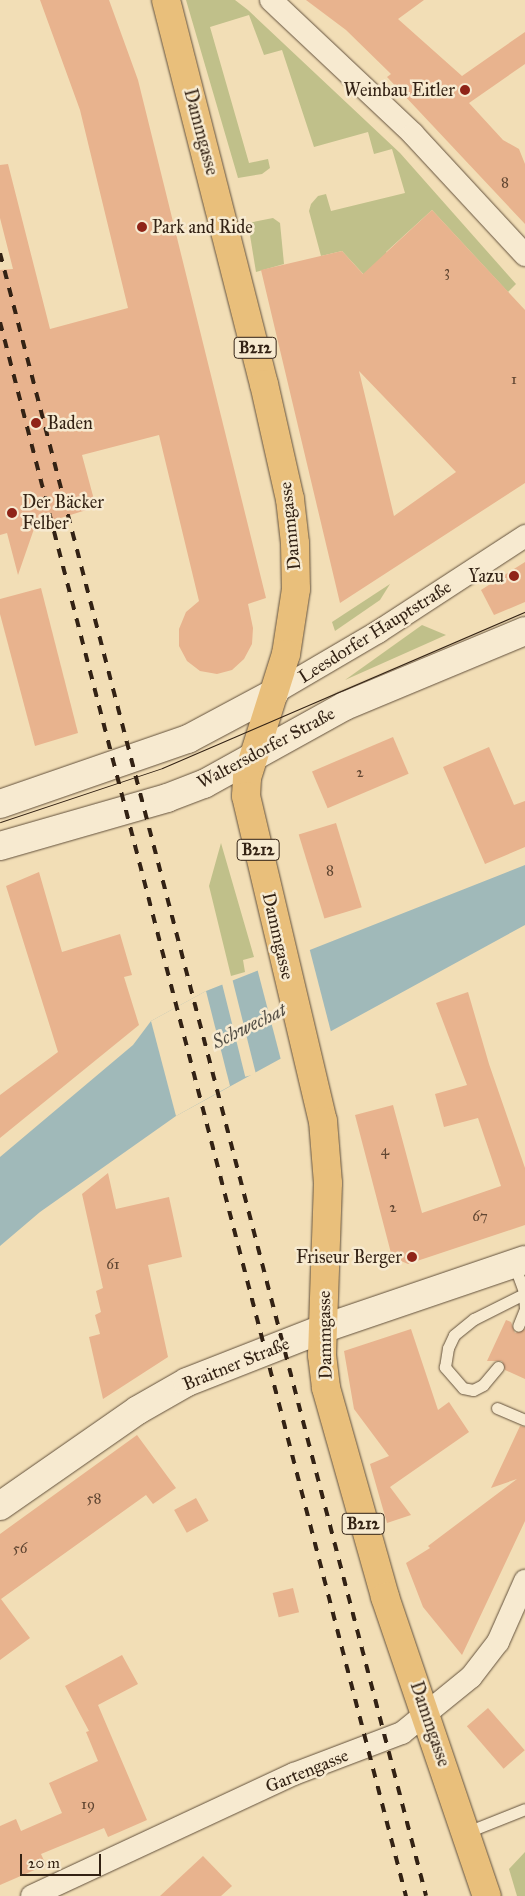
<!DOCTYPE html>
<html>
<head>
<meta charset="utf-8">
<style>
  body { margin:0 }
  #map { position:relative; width:525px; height:1896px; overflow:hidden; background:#f2deb6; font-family:"IM FELL Great Primer",serif }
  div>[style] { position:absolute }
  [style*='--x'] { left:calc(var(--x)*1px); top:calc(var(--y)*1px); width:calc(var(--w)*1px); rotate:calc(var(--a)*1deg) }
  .green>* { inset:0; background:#c0c08a }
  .water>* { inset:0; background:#a0b9b9 }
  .pier>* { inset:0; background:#f2deb6; transform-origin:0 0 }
  .building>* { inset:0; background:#e8b38e; transform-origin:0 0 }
  .roads { filter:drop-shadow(0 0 1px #63513c) drop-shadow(0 0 1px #63513c) }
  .service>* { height:11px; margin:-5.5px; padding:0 5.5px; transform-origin:5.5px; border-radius:5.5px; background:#f7ead0 }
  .minor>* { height:22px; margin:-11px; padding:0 11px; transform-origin:11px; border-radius:11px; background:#f7ead0 }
  .tertiary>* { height:28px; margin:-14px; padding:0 14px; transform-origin:14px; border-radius:14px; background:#f7ead0 }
  .secondary>* { height:28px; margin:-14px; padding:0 14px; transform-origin:14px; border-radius:14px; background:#f7ead0 }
  .primary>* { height:28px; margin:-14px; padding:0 14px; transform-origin:14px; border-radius:14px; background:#e9bf7b }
  .tram>* { height:1px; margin:-0.5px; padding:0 0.5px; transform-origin:0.5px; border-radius:0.5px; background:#332214 }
  .rail>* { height:4px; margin-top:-2px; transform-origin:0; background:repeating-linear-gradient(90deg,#332214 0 9px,transparent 0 18px) }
  .dots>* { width:14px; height:14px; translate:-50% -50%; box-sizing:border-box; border:2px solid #f7ead0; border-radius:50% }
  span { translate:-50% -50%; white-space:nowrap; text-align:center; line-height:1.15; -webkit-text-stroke:5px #f7ead0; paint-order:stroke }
  .number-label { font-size:15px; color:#604632 }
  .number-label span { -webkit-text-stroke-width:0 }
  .shield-label span { padding:1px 4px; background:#f7ead0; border:1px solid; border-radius:4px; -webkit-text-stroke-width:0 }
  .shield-label { font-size:16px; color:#332214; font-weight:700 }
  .poi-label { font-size:18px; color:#332214 }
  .right { translate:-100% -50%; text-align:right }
  .left { translate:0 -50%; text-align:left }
  .street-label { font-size:18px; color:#332214 }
  .water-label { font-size:19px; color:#544f46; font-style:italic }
  .scale { position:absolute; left:20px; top:1854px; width:81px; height:22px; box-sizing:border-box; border:2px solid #332214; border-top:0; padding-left:6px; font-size:15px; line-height:18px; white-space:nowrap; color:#332214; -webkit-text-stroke:4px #f7ead0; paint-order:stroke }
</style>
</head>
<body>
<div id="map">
  <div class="green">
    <div style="clip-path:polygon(186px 0,235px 0,248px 10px,400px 153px,516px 284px,508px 292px,432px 210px,386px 252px,525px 449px,342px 251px,321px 256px,309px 211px,311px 204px,318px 196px,326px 194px,331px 211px,405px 193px,392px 149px,374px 154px,368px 132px,314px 147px,282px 50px,264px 55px,249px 15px,210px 27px,249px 163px,268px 159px,270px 168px,262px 174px,238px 178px)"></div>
    <div style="clip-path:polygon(273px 218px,280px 223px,284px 264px,256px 272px,248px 223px)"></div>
    <div style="clip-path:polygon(390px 584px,380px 600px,335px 631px,332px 622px)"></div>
    <div style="clip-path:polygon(422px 625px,446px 635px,345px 680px)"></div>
    <div style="clip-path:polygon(221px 843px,254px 957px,243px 960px,245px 972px,231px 976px,209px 886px)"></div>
    <div style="clip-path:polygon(525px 1852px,525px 1896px,517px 1896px,509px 1869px)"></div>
  </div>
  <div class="water">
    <div style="clip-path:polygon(525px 865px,525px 925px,176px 1116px,40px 1212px,0 1246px,0 1157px,133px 1045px,151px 1021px,206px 991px)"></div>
  </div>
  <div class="pier">
    <div style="clip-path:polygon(309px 947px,331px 1032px,281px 1060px,257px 968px)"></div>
    <div style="left:232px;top:978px;width:99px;height:11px;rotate:76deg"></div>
    <div style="clip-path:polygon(206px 991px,230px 1086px,176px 1116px,151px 1021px)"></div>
  </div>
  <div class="building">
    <div style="clip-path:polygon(40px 0,109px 0,138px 80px,266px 598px,248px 604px,253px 628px,252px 644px,244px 659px,232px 670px,217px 674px,200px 671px,187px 661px,179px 646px,179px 629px,186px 612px,199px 601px,159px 435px,82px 455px,96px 507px,35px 526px,18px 575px,7px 533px,0 535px,0 270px,13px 269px,0 218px,0 165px,8px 164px,50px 329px,128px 308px,80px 110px)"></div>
    <div style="clip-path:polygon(306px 0,424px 0,398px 19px,462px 76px,525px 32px,525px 64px,469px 103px,503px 140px,519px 149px,525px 164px,525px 224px,387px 77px,391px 74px,346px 30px)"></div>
    <div style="clip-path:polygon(evenodd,432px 210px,525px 310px,525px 483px,340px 603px,261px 270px,342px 251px,363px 274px,432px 210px,359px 371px,456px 472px,394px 516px,359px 371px)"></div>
    <div style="clip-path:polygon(525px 562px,525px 602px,494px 615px,481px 590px)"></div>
    <div style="clip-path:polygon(41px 588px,78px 733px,35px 746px,0 614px,0 599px)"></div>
    <div style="left:393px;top:737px;width:40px;height:88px;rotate:67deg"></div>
    <div style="clip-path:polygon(489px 747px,514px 805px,525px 801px,525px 847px,485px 864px,443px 767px)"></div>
    <div style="left:336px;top:823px;width:88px;height:39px;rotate:73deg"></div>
    <div style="clip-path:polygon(39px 872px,62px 952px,120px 934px,132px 975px,124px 977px,139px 1025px,0 1138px,0 1095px,58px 1052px,6px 886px)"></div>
    <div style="clip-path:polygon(468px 992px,489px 1064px,525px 1168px,525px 1225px,408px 1264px,392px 1257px,355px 1115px,393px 1105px,422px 1213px,501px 1186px,478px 1118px,444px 1127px,435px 1094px,467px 1085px,436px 1003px)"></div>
    <div style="clip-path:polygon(108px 1173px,116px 1209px,169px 1197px,182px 1257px,148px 1265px,168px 1357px,103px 1399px,89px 1337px,100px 1334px,95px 1315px,101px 1312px,96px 1291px,103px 1288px,82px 1194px)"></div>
    <div style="clip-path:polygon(506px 1320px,511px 1322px,515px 1333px,525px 1329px,525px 1379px,505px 1370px,502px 1361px,487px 1361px)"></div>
    <div style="clip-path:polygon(411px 1329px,438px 1410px,449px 1402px,469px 1432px,390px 1487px,411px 1515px,387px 1523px,370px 1464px,389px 1456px,354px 1409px,344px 1351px)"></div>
    <div style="clip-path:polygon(520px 1426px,525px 1427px,525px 1521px,462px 1655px,423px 1607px,406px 1563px,430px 1548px,428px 1546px,517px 1479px,491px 1488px)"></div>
    <div style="clip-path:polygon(137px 1435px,176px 1488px,153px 1504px,146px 1495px,1px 1599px,30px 1638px,0 1660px,0 1534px)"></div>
    <div style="left:196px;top:1498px;width:26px;height:25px;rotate:61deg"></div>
    <div style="left:293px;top:1588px;width:25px;height:21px;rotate:76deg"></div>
    <div style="clip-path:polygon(122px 1655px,138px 1684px,98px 1705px,147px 1820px,108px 1837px,104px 1828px,41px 1854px,46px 1865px,0 1885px,0 1826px,16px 1819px,21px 1831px,62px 1813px,49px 1783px,98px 1761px,86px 1732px,89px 1731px,65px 1686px)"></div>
    <div style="left:488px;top:1708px;width:56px;height:28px;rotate:49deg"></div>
    <div style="clip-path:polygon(203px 1856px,232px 1886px,221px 1896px,160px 1896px)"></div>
  </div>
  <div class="roads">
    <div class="service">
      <div style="--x:514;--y:1264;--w:32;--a:70"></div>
      <div style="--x:498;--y:1367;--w:23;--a:130"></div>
      <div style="--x:483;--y:1385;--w:11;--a:153"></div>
      <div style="--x:473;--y:1390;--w:10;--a:-169"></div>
      <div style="--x:463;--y:1388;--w:28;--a:-131"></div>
      <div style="--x:445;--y:1367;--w:19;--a:-81"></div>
      <div style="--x:448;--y:1348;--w:14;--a:-65"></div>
      <div style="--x:454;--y:1335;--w:26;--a:-39"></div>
      <div style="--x:474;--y:1319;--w:56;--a:-26.6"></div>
      <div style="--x:524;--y:1294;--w:15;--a:86"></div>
      <div style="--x:525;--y:1309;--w:18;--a:112"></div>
      <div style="--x:497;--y:1408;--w:30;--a:23"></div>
      <div style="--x:467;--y:1832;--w:62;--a:-21.6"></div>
    </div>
    <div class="minor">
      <div style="--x:271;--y:0;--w:195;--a:43.3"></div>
      <div style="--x:413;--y:134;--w:165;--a:47.2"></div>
      <div style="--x:274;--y:693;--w:121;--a:-30.4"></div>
      <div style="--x:378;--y:632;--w:176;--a:-33.1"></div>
      <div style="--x:32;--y:1896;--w:289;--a:-25"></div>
      <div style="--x:294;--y:1774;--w:116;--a:-20.8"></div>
      <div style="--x:402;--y:1733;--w:89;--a:-39.1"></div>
      <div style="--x:471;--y:1677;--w:44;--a:-52.4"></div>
      <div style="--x:498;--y:1642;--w:67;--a:-66.1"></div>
    </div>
    <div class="tertiary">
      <div style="--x:0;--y:804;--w:199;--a:-19.1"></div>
      <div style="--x:188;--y:739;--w:98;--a:-28.1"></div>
      <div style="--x:0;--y:846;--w:174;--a:-16"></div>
      <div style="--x:167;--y:798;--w:40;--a:-21"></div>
      <div style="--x:204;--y:784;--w:161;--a:-29"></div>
      <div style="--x:345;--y:706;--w:195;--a:-22.6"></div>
      <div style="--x:0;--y:1506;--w:168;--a:-34.8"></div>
      <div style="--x:138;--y:1410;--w:56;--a:-29.7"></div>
      <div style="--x:187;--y:1382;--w:145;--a:-21.4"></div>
    </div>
    <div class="secondary">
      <div style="--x:322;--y:1329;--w:214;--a:-18.8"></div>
    </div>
    <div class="primary">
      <div style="--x:166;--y:0;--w:396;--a:75.7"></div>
      <div style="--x:264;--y:384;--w:118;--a:77.3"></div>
      <div style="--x:290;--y:499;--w:44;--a:83.5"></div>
      <div style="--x:295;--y:543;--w:46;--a:88.8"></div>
      <div style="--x:296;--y:589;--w:66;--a:98.7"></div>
      <div style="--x:286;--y:654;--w:130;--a:107.5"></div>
      <div style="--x:247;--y:778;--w:18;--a:93"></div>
      <div style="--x:246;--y:796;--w:334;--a:76.7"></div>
      <div style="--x:323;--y:1121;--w:62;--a:85.4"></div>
      <div style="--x:328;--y:1183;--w:172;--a:92"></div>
      <div style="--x:322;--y:1355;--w:33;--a:83"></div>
      <div style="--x:326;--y:1388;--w:217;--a:74.2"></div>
      <div style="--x:385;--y:1597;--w:316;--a:71.2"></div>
    </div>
  </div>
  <div class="tram">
    <div style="--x:0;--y:822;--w:171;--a:-18.4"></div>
    <div style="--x:162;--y:768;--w:395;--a:-23.3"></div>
  </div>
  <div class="rail">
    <div style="--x:0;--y:253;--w:1697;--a:75.46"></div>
    <div style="--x:0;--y:322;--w:1626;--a:75.54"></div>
  </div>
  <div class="dots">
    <div style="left:465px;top:90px;background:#8f2418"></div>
    <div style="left:142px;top:227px;background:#8f2418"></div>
    <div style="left:36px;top:423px;background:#8f2418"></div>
    <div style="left:12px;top:513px;background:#8f2418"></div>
    <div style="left:514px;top:576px;background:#8f2418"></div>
    <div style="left:412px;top:1257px;background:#8f2418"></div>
  </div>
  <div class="number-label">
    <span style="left:505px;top:183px">8</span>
    <span style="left:447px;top:272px">3</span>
    <span style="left:514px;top:380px">1</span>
    <span style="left:360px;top:773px">2</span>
    <span style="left:330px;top:871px">8</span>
    <span style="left:385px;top:1151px">4</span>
    <span style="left:393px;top:1208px">2</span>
    <span style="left:480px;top:1217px">67</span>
    <span style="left:113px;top:1265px">61</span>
    <span style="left:94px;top:1499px">58</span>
    <span style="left:20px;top:1549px">56</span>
    <span style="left:88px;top:1805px">19</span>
  </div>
  <div class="shield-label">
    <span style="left:255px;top:348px">B212</span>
    <span style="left:258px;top:850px">B212</span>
    <span style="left:363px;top:1524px">B212</span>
  </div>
  <div class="poi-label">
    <span class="right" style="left:455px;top:90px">Weinbau Eitler</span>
    <span class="left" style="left:152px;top:227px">Park and Ride</span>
    <span class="left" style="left:47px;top:423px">Baden</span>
    <span class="left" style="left:22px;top:513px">Der Bäcker<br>Felber</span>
    <span class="right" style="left:504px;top:576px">Yazu</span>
    <span class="right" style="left:402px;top:1257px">Friseur Berger</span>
  </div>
  <div class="street-label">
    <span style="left:201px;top:132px;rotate:75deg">Dammgasse</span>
    <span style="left:290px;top:526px;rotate:-96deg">Dammgasse</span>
    <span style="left:375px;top:632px;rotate:-32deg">Leesdorfer Hauptstraße</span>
    <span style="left:266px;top:748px;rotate:-28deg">Waltersdorfer Straße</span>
    <span style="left:278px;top:936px;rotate:77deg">Dammgasse</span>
    <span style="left:325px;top:1335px;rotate:-91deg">Dammgasse</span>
    <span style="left:236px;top:1364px;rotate:-22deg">Braitner Straße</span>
    <span style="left:430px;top:1724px;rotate:71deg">Dammgasse</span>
    <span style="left:307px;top:1771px;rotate:-22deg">Gartengasse</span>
  </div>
  <div class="water-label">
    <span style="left:249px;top:1026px;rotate:-26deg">Schwechat</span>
  </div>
  <div class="scale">20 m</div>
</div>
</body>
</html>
